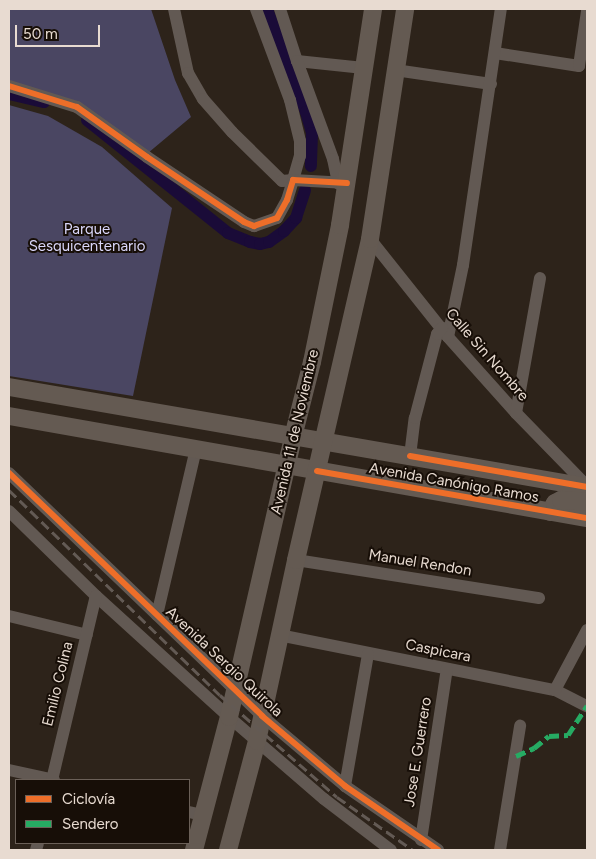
<!DOCTYPE html>
<html>
<head>
<meta charset="utf-8">
<style>
  body { margin:0 }
  #map { position:relative; width:596px; height:859px; overflow:hidden; background:#2d231a; font-family:Figtree,sans-serif }
  div>[style] { position:absolute }
  [style*='--x'] { left:calc(var(--x)*1px); top:calc(var(--y)*1px); width:calc(var(--w)*1px); rotate:calc(var(--a)*1deg) }
  .green>* { inset:0; background:#4a4662 }
  .canal>* { height:12px; margin:-6px; padding:0 6px; transform-origin:6px; border-radius:6px; background:#1a0b38 }
  .minor>* { height:12px; margin:-6px; padding:0 6px; transform-origin:6px; border-radius:6px; background:#625953 }
  .secondary>* { height:18px; margin:-9px; padding:0 9px; transform-origin:9px; border-radius:9px; background:#645a52 }
  .rail>* { height:3px; margin-top:-1.5px; transform-origin:0; background:repeating-linear-gradient(90deg,#635a54 0 10px,transparent 0 15px) }
  .quiet>* { height:5px; margin-top:-2.5px; transform-origin:0; background:repeating-linear-gradient(90deg,#26ab63 0 10px,transparent 0 15px) }
  .cycleway>* { height:6px; margin:-3px; padding:0 3px; transform-origin:3px; border-radius:3px; background:#ee6e29 }
  span { translate:-50% -50%; white-space:nowrap; text-align:center; line-height:1.15; -webkit-text-stroke:4px #170e07; paint-order:stroke }
  .park-label { font-size:15px; color:#dad7fa }
  .street-label { font-size:15px; color:#e8dbd1 }
  .frame { position:absolute; inset:0; border:10px solid #e8dbd1; pointer-events:none }
  .legend { position:absolute; left:15px; top:779px; width:175px; height:65px; box-sizing:border-box; background:#170e07; border:1px solid #6b6058; margin:0; padding:6px 9px; list-style:none; font-size:15px; color:#e8dbd1 }
  .legend li { display:flex; align-items:center; gap:10px; height:25px }
  .legend b { width:25px; border:1px solid #6b6058 }
  .scale { position:absolute; left:15px; top:25px; width:85px; height:22px; box-sizing:border-box; border:2px solid #e8dbd1; border-top:0; padding-left:6px; font-size:15px; line-height:18px; white-space:nowrap; color:#e8dbd1; -webkit-text-stroke:4px #170e07; paint-order:stroke }
</style>
</head>
<body>
<div id="map">
  <div class="green">
    <div style="clip-path:polygon(9px 9px,151px 9px,175px 80px,191px 117px,148px 153px,80px 105px,9px 82px)"></div>
    <div style="clip-path:polygon(9px 105px,48px 116px,102px 147px,172px 208px,133px 396px,9px 376px)"></div>
  </div>
  <div class="canal">
    <div style="--x:267;--y:9;--w:110;--a:69.3"></div>
    <div style="--x:306;--y:112;--w:22;--a:74"></div>
    <div style="--x:312;--y:133;--w:33;--a:92"></div>
    <div style="--x:9;--y:94;--w:36;--a:13"></div>
    <div style="--x:87;--y:120;--w:181;--a:38.7"></div>
    <div style="--x:228;--y:233;--w:24;--a:22"></div>
    <div style="--x:250;--y:242;--w:10;--a:11"></div>
    <div style="--x:260;--y:244;--w:9;--a:-13"></div>
    <div style="--x:269;--y:242;--w:19;--a:-36"></div>
    <div style="--x:284;--y:231;--w:18;--a:-47"></div>
    <div style="--x:296;--y:218;--w:29;--a:-72"></div>
  </div>
  <div class="minor">
    <div style="--x:174;--y:9;--w:66;--a:77.7"></div>
    <div style="--x:188;--y:73;--w:30;--a:60"></div>
    <div style="--x:203;--y:99;--w:44;--a:48.7"></div>
    <div style="--x:232;--y:132;--w:70;--a:44.4"></div>
    <div style="--x:282;--y:181;--w:11;--a:-5"></div>
    <div style="--x:293;--y:180;--w:25;--a:-74"></div>
    <div style="--x:300;--y:156;--w:15;--a:-90"></div>
    <div style="--x:300;--y:141;--w:42;--a:-103.7"></div>
    <div style="--x:290;--y:100;--w:97;--a:-110.5"></div>
    <div style="--x:280;--y:9;--w:55;--a:71.9"></div>
    <div style="--x:297;--y:61;--w:67;--a:6"></div>
    <div style="--x:495;--y:53;--w:85;--a:8.8"></div>
    <div style="--x:579;--y:66;--w:56;--a:-81.7"></div>
    <div style="--x:297;--y:61;--w:104;--a:69.8"></div>
    <div style="--x:333;--y:159;--w:25;--a:78"></div>
    <div style="--x:395;--y:70;--w:97;--a:8.3"></div>
    <div style="--x:9;--y:86;--w:71;--a:17.2"></div>
    <div style="--x:77;--y:107;--w:86;--a:35.5"></div>
    <div style="--x:147;--y:157;--w:117;--a:33.8"></div>
    <div style="--x:244;--y:222;--w:11;--a:22"></div>
    <div style="--x:254;--y:226;--w:24;--a:-19"></div>
    <div style="--x:277;--y:218;--w:21;--a:-61"></div>
    <div style="--x:287;--y:200;--w:21;--a:-73"></div>
    <div style="--x:293;--y:180;--w:54;--a:3.2"></div>
    <div style="--x:370;--y:239;--w:125;--a:51.5"></div>
    <div style="--x:448;--y:337;--w:102;--a:48.2"></div>
    <div style="--x:516;--y:413;--w:102;--a:45.8"></div>
    <div style="--x:448;--y:337;--w:74;--a:-78.2"></div>
    <div style="--x:463;--y:265;--w:259;--a:-81.6"></div>
    <div style="--x:516;--y:413;--w:137;--a:-79.9"></div>
    <div style="--x:410;--y:456;--w:38;--a:-83"></div>
    <div style="--x:415;--y:418;--w:87;--a:-75.3"></div>
    <div style="--x:437;--y:334;--w:8;--a:-50"></div>
    <div style="--x:9;--y:473;--w:351;--a:43.8"></div>
    <div style="--x:262;--y:716;--w:109;--a:40.1"></div>
    <div style="--x:345;--y:786;--w:113;--a:34.5"></div>
    <div style="--x:9;--y:511;--w:122;--a:44.3"></div>
    <div style="--x:96;--y:596;--w:180;--a:42.3"></div>
    <div style="--x:229;--y:717;--w:125;--a:40.8"></div>
    <div style="--x:324;--y:799;--w:84;--a:37.3"></div>
    <div style="--x:296;--y:560;--w:246;--a:8.9"></div>
    <div style="--x:157;--y:615;--w:171;--a:-76.8"></div>
    <div style="--x:9;--y:616;--w:80;--a:13.7"></div>
    <div style="--x:279;--y:635;--w:281;--a:11.3"></div>
    <div style="--x:555;--y:690;--w:36;--a:27"></div>
    <div style="--x:555;--y:690;--w:68;--a:-61.9"></div>
    <div style="--x:9;--y:770;--w:46;--a:12.5"></div>
    <div style="--x:52;--y:780;--w:189;--a:-76.6"></div>
    <div style="--x:345;--y:786;--w:134;--a:-80.1"></div>
    <div style="--x:189;--y:812;--w:13;--a:13"></div>
    <div style="--x:421;--y:840;--w:173;--a:-81.4"></div>
    <div style="--x:36;--y:850;--w:7;--a:-74"></div>
    <div style="--x:500;--y:850;--w:126;--a:-80.8"></div>
  </div>
  <div class="secondary">
    <div style="--x:9;--y:387;--w:587;--a:9.82"></div>
    <div style="--x:9;--y:416;--w:587;--a:10.01"></div>
    <div style="--x:550;--y:512;--w:10;--a:-61"></div>
    <div style="--x:555;--y:503;--w:7;--a:-27"></div>
    <div style="--x:561;--y:500;--w:26;--a:4"></div>
    <div style="--x:194;--y:850;--w:138;--a:-75.3"></div>
    <div style="--x:229;--y:717;--w:287;--a:-77.1"></div>
    <div style="--x:293;--y:437;--w:77;--a:-75.8"></div>
    <div style="--x:312;--y:362;--w:140;--a:-78.4"></div>
    <div style="--x:340;--y:225;--w:219;--a:-81.3"></div>
    <div style="--x:228;--y:850;--w:113;--a:-75.1"></div>
    <div style="--x:257;--y:741;--w:185;--a:-77.8"></div>
    <div style="--x:296;--y:560;--w:329;--a:-77"></div>
    <div style="--x:370;--y:239;--w:233;--a:-81.3"></div>
  </div>
  <div class="rail">
    <div style="--x:9;--y:490;--w:294;--a:44.2"></div>
    <div style="--x:220;--y:695;--w:155;--a:41.1"></div>
    <div style="--x:337;--y:797;--w:93;--a:34.9"></div>
  </div>
  <div class="quiet">
    <div style="--x:516;--y:756;--w:20;--a:-24"></div>
    <div style="--x:534;--y:748;--w:19;--a:-39"></div>
    <div style="--x:549;--y:736;--w:19;--a:-3"></div>
    <div style="--x:568;--y:735;--w:35;--a:-57"></div>
  </div>
  <div class="cycleway">
    <div style="--x:9;--y:86;--w:71;--a:17.2"></div>
    <div style="--x:77;--y:107;--w:86;--a:35.5"></div>
    <div style="--x:147;--y:157;--w:117;--a:33.8"></div>
    <div style="--x:244;--y:222;--w:11;--a:22"></div>
    <div style="--x:254;--y:226;--w:24;--a:-19"></div>
    <div style="--x:277;--y:218;--w:21;--a:-61"></div>
    <div style="--x:287;--y:200;--w:21;--a:-73"></div>
    <div style="--x:293;--y:180;--w:54;--a:3.2"></div>
    <div style="--x:410;--y:456;--w:180;--a:9.9"></div>
    <div style="--x:317;--y:471;--w:274;--a:9.9"></div>
    <div style="--x:9;--y:473;--w:351;--a:43.8"></div>
    <div style="--x:262;--y:716;--w:109;--a:40.1"></div>
    <div style="--x:345;--y:786;--w:113;--a:34.5"></div>
  </div>
  <div class="park-label">
    <span style="left:87px;top:238px">Parque<br>Sesquicentenario</span>
  </div>
  <div class="street-label">
    <span style="left:487px;top:355px;rotate:49deg">Calle Sin Nombre</span>
    <span style="left:295px;top:432px;rotate:-77deg">Avenida 11 de Noviembre</span>
    <span style="left:454px;top:483px;rotate:10deg">Avenida Canónigo Ramos</span>
    <span style="left:420px;top:563px;rotate:9deg">Manuel Rendon</span>
    <span style="left:438px;top:651px;rotate:11deg">Caspicara</span>
    <span style="left:224px;top:662px;rotate:43deg">Avenida Sergio Quirola</span>
    <span style="left:58px;top:684px;rotate:-76deg">Emilio Colina</span>
    <span style="left:418px;top:752px;rotate:-81deg">Jose E. Guerrero</span>
  </div>
  <div class="frame"></div>
  <ul class="legend">
  <li><b style="height:6px;background:#ee6e29"></b>Ciclovía</li>
  <li><b style="height:6px;background:#26ab63"></b>Sendero</li>
  </ul>
  <div class="scale">50 m</div>
</div>
</body>
</html>
